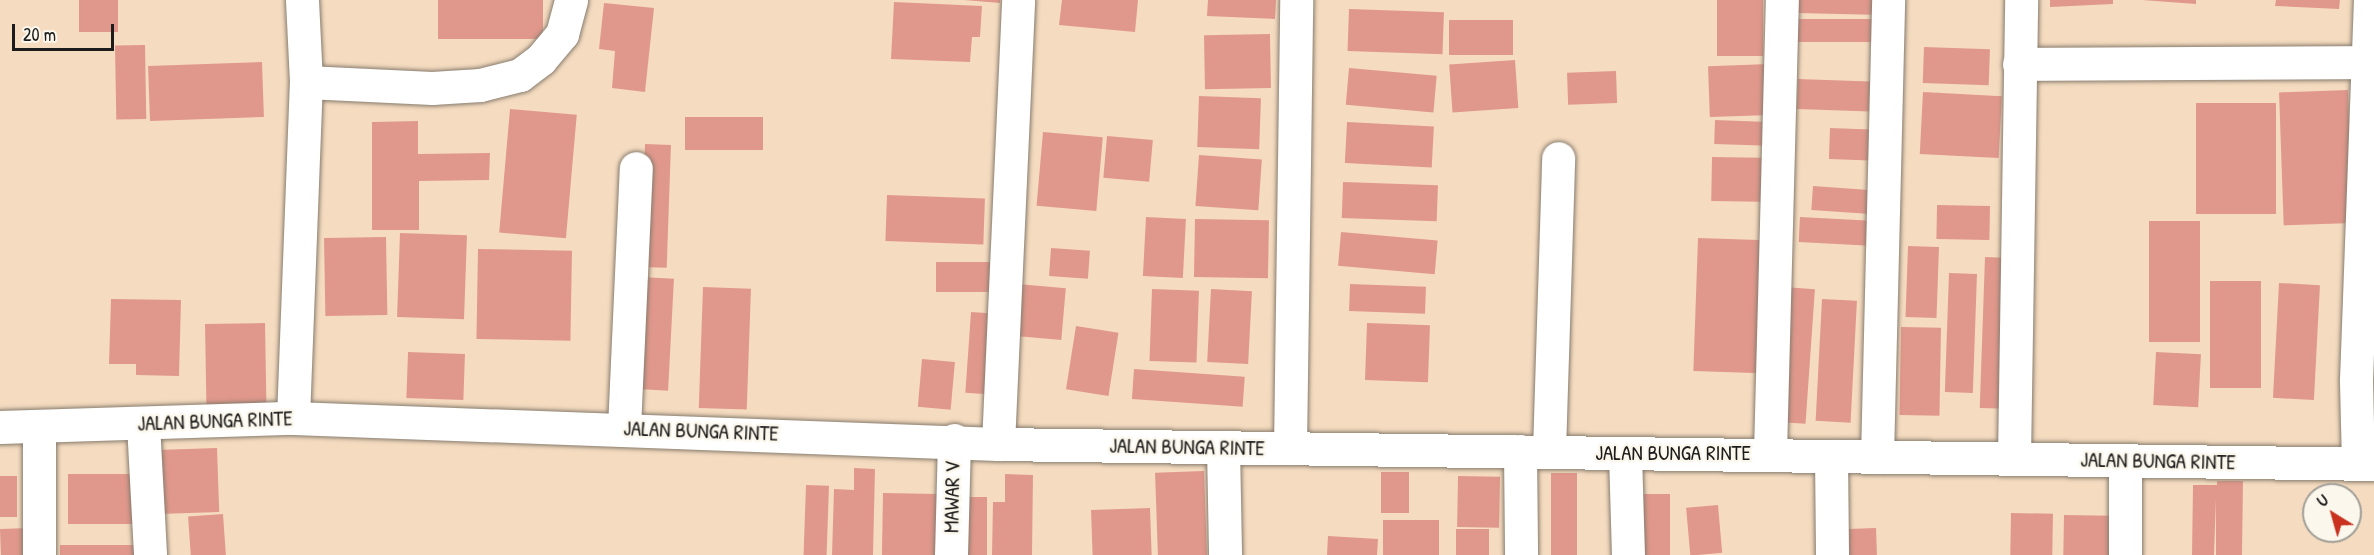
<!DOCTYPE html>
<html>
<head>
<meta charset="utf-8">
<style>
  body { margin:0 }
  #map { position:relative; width:2374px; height:555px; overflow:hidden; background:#f5dcc0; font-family:"Patrick Hand",sans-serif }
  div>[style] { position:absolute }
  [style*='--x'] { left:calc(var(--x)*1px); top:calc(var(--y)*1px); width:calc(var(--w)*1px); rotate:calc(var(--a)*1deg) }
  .building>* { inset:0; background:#e1988c; transform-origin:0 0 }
  .roads { filter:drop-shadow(0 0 2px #887c6e) drop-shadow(0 0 2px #887c6e) }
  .minor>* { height:33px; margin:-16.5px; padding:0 16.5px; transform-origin:16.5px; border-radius:16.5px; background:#fff }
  span { translate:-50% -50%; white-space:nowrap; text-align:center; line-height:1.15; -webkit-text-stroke:5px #fbf7ec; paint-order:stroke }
  .street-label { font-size:21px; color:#1c1c1c }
  .north { position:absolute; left:2302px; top:483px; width:60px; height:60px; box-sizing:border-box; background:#fbf7ec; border:2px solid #a29f99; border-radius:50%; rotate:323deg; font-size:16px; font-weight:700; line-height:24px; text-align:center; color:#1c1c1c }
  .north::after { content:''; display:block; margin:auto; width:21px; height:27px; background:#c8321e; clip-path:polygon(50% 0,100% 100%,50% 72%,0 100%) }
  .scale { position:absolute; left:12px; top:24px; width:102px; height:27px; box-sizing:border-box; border:3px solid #1c1c1c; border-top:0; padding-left:8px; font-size:18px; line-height:21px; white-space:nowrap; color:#1c1c1c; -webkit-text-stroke:4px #fbf7ec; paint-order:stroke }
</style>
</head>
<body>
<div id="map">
  <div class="building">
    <div style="left:118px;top:0;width:32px;height:39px;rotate:90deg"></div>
    <div style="left:438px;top:0;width:105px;height:39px"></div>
    <div style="clip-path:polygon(964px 0,1000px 0,1000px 3px)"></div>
    <div style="clip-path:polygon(1062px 0,1138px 0,1135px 32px,1059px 25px)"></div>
    <div style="clip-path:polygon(1208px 0,1276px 0,1275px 19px,1207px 16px)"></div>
    <div style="left:1717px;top:0;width:46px;height:56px"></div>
    <div style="clip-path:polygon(1798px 0,1882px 0,1882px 15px,1797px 13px)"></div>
    <div style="clip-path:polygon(2050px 0,2113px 0,2113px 4px,2050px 7px)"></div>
    <div style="clip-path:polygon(2142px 0,2196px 0,2196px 4px)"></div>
    <div style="clip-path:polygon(2276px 0,2340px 0,2339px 9px,2275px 6px)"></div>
    <div style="clip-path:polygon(894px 2px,982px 6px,980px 37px,972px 37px,970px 62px,891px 59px)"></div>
    <div style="clip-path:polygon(604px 3px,654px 8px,645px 92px,612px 88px,615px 51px,599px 49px)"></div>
    <div style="left:1349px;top:9px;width:95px;height:42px;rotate:2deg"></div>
    <div style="left:1791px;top:19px;width:96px;height:23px"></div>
    <div style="left:1449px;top:20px;width:64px;height:35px"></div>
    <div style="left:1270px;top:34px;width:54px;height:66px;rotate:89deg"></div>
    <div style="left:145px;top:45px;width:74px;height:30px;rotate:89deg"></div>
    <div style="left:1924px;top:47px;width:66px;height:36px;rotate:2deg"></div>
    <div style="left:1515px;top:60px;width:48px;height:66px;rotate:86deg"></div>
    <div style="left:262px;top:62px;width:55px;height:114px;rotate:88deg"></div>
    <div style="left:1769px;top:64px;width:51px;height:61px;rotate:88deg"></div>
    <div style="left:1349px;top:68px;width:88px;height:37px;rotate:5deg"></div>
    <div style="left:1616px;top:71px;width:32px;height:49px;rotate:88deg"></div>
    <div style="left:1798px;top:79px;width:72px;height:30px;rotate:2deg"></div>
    <div style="left:2348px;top:90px;width:133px;height:69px;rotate:88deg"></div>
    <div style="left:1923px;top:92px;width:79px;height:62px;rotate:3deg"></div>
    <div style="left:1199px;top:96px;width:62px;height:51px;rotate:2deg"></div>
    <div style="left:2276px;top:103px;width:111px;height:80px;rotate:90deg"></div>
    <div style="left:510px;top:109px;width:67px;height:124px;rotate:5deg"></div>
    <div style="left:763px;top:117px;width:33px;height:78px;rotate:90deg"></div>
    <div style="left:1715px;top:120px;width:54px;height:24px;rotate:2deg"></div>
    <div style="clip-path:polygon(418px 121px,418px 154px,490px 153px,489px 180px,419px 181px,419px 230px,372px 230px,372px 122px)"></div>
    <div style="left:1347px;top:122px;width:87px;height:41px;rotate:3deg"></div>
    <div style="left:1830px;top:128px;width:48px;height:31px;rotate:2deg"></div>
    <div style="left:1043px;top:132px;width:60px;height:74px;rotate:5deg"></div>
    <div style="left:1107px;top:136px;width:46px;height:42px;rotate:5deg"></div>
    <div style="left:645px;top:144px;width:26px;height:123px;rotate:2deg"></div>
    <div style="left:1199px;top:155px;width:63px;height:51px;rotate:4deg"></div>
    <div style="left:1712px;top:157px;width:50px;height:44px;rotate:1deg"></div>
    <div style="left:1343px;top:182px;width:95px;height:36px;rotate:2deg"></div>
    <div style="left:1813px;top:186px;width:63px;height:24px;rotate:4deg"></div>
    <div style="left:887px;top:195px;width:98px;height:46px;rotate:2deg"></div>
    <div style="left:1937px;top:205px;width:53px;height:34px;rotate:1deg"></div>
    <div style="left:1146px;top:217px;width:40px;height:59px;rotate:3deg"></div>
    <div style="left:1800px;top:217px;width:76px;height:25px;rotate:3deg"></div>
    <div style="left:1195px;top:219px;width:74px;height:58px;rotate:1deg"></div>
    <div style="left:2149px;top:221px;width:51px;height:121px"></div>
    <div style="left:1341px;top:232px;width:97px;height:34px;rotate:5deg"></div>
    <div style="left:400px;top:233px;width:67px;height:84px;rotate:2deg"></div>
    <div style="left:386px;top:237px;width:78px;height:62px;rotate:89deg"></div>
    <div style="left:1698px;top:238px;width:68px;height:133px;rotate:2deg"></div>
    <div style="left:1908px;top:246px;width:31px;height:71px;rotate:2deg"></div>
    <div style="left:1051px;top:248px;width:39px;height:28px;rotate:4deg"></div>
    <div style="left:478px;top:249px;width:94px;height:90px;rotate:1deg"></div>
    <div style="left:1985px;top:257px;width:27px;height:151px;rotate:2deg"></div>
    <div style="left:936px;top:262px;width:54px;height:30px"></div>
    <div style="left:1949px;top:273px;width:28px;height:119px;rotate:2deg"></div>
    <div style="left:640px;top:277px;width:34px;height:112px;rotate:3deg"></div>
    <div style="left:2261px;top:281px;width:107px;height:51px;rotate:90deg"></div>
    <div style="left:2279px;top:283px;width:41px;height:115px;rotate:3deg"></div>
    <div style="left:1018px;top:284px;width:48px;height:52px;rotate:5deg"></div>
    <div style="left:1350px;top:284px;width:76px;height:27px;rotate:2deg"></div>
    <div style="left:703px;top:287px;width:48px;height:121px;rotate:2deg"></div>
    <div style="left:1784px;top:287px;width:31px;height:135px;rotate:4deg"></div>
    <div style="left:1152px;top:289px;width:47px;height:72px;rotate:2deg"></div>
    <div style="left:1211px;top:289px;width:41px;height:73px;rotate:3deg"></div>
    <div style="clip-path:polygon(111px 299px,181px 300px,179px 376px,136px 375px,136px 364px,109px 364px)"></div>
    <div style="left:1822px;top:299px;width:35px;height:122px;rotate:3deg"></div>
    <div style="left:971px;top:312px;width:29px;height:81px;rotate:4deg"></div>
    <div style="left:265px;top:323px;width:82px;height:60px;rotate:89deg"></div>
    <div style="left:1367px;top:323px;width:63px;height:57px;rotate:2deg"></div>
    <div style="left:1076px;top:326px;width:43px;height:64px;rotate:9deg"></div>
    <div style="left:1901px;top:327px;width:40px;height:88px;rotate:1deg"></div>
    <div style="left:408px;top:352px;width:57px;height:46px;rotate:2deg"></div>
    <div style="left:2156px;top:352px;width:45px;height:53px;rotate:3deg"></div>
    <div style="left:922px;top:359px;width:33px;height:48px;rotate:5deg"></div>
    <div style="left:1134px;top:369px;width:111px;height:30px;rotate:4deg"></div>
    <div style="left:217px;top:448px;width:64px;height:60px;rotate:88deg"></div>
    <div style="clip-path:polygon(854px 468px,875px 469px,873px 555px,832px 555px,834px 489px,854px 490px)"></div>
    <div style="left:1204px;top:471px;width:84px;height:49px;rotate:88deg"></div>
    <div style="left:1381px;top:472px;width:28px;height:41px"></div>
    <div style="left:1551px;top:473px;width:26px;height:82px"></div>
    <div style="left:144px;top:474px;width:50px;height:76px;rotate:90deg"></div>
    <div style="clip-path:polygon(1005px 474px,1033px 475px,1032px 555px,992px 555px,993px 502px,1005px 502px)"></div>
    <div style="left:0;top:476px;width:17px;height:41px"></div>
    <div style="left:1458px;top:476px;width:42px;height:51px;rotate:1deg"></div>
    <div style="clip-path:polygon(2217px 481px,2243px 481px,2242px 555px,2216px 555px,2216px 499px,2214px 555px,2192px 555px,2193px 485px,2217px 485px)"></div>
    <div style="left:806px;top:485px;width:23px;height:70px;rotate:2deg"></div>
    <div style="left:883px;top:493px;width:55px;height:62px;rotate:1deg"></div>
    <div style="left:1639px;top:494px;width:31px;height:61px"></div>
    <div style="left:962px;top:497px;width:25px;height:58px"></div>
    <div style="left:1718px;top:505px;width:48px;height:32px;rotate:85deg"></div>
    <div style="left:1150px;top:508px;width:47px;height:59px;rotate:88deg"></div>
    <div style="left:2011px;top:513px;width:42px;height:42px;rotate:1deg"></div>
    <div style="left:223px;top:514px;width:41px;height:35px;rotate:86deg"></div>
    <div style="left:2064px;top:515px;width:49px;height:40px;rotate:1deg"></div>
    <div style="left:1439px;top:520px;width:35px;height:56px;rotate:90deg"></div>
    <div style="left:29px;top:528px;width:27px;height:29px;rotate:88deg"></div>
    <div style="left:1876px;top:528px;width:27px;height:29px;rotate:88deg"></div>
    <div style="left:1489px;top:529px;width:26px;height:33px;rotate:90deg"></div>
    <div style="clip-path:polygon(1328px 536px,1378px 539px,1377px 555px,1327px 555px)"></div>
    <div style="left:60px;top:545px;width:87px;height:10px"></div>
  </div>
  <div class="roads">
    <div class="minor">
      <div style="--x:2019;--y:64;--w:351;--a:-0.3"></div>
      <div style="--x:306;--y:82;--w:126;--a:2.7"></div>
      <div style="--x:432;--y:88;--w:48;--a:-3.6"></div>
      <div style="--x:480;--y:85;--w:41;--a:-14"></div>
      <div style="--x:520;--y:75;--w:26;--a:-37"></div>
      <div style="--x:541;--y:59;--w:33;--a:-50"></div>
      <div style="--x:562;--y:34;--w:35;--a:-75"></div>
      <div style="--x:293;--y:418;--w:336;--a:-87.8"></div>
      <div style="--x:306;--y:82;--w:82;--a:-92.8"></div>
      <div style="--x:143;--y:424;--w:131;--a:86.9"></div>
      <div style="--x:0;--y:427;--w:293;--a:-1.8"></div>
      <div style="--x:293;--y:418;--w:705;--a:2.11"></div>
      <div style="--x:998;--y:444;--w:1376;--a:0.83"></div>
      <div style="--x:624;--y:428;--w:260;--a:-87.4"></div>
      <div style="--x:998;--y:444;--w:444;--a:-87.4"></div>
      <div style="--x:1223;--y:447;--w:108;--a:88.9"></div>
      <div style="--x:1290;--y:448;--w:448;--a:-89.2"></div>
      <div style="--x:1520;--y:451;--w:104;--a:89.4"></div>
      <div style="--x:1549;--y:451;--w:293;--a:-88.2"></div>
      <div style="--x:1770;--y:453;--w:453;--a:-88.5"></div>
      <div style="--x:1625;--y:454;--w:101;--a:88.3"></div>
      <div style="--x:1831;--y:456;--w:99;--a:89.4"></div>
      <div style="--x:1877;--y:457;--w:457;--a:-88.6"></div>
      <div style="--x:2014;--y:458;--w:458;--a:-89.1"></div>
      <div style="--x:2125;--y:462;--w:93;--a:90"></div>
      <div style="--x:2358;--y:464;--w:84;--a:-91.4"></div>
      <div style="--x:2356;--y:380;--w:380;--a:-87.9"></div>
      <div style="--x:39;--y:555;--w:128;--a:-90"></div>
      <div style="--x:951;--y:555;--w:115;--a:-88.5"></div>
    </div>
  </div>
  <div class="street-label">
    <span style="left:215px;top:421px;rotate:-2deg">JALAN BUNGA RINTE</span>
    <span style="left:701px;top:431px;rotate:2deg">JALAN BUNGA RINTE</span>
    <span style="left:1187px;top:447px;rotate:1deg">JALAN BUNGA RINTE</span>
    <span style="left:1673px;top:453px">JALAN BUNGA RINTE</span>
    <span style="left:2158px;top:461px;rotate:1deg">JALAN BUNGA RINTE</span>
    <span style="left:952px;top:497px;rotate:-89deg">MAWAR V</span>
  </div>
  <div class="north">U</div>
  <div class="scale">20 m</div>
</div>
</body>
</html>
